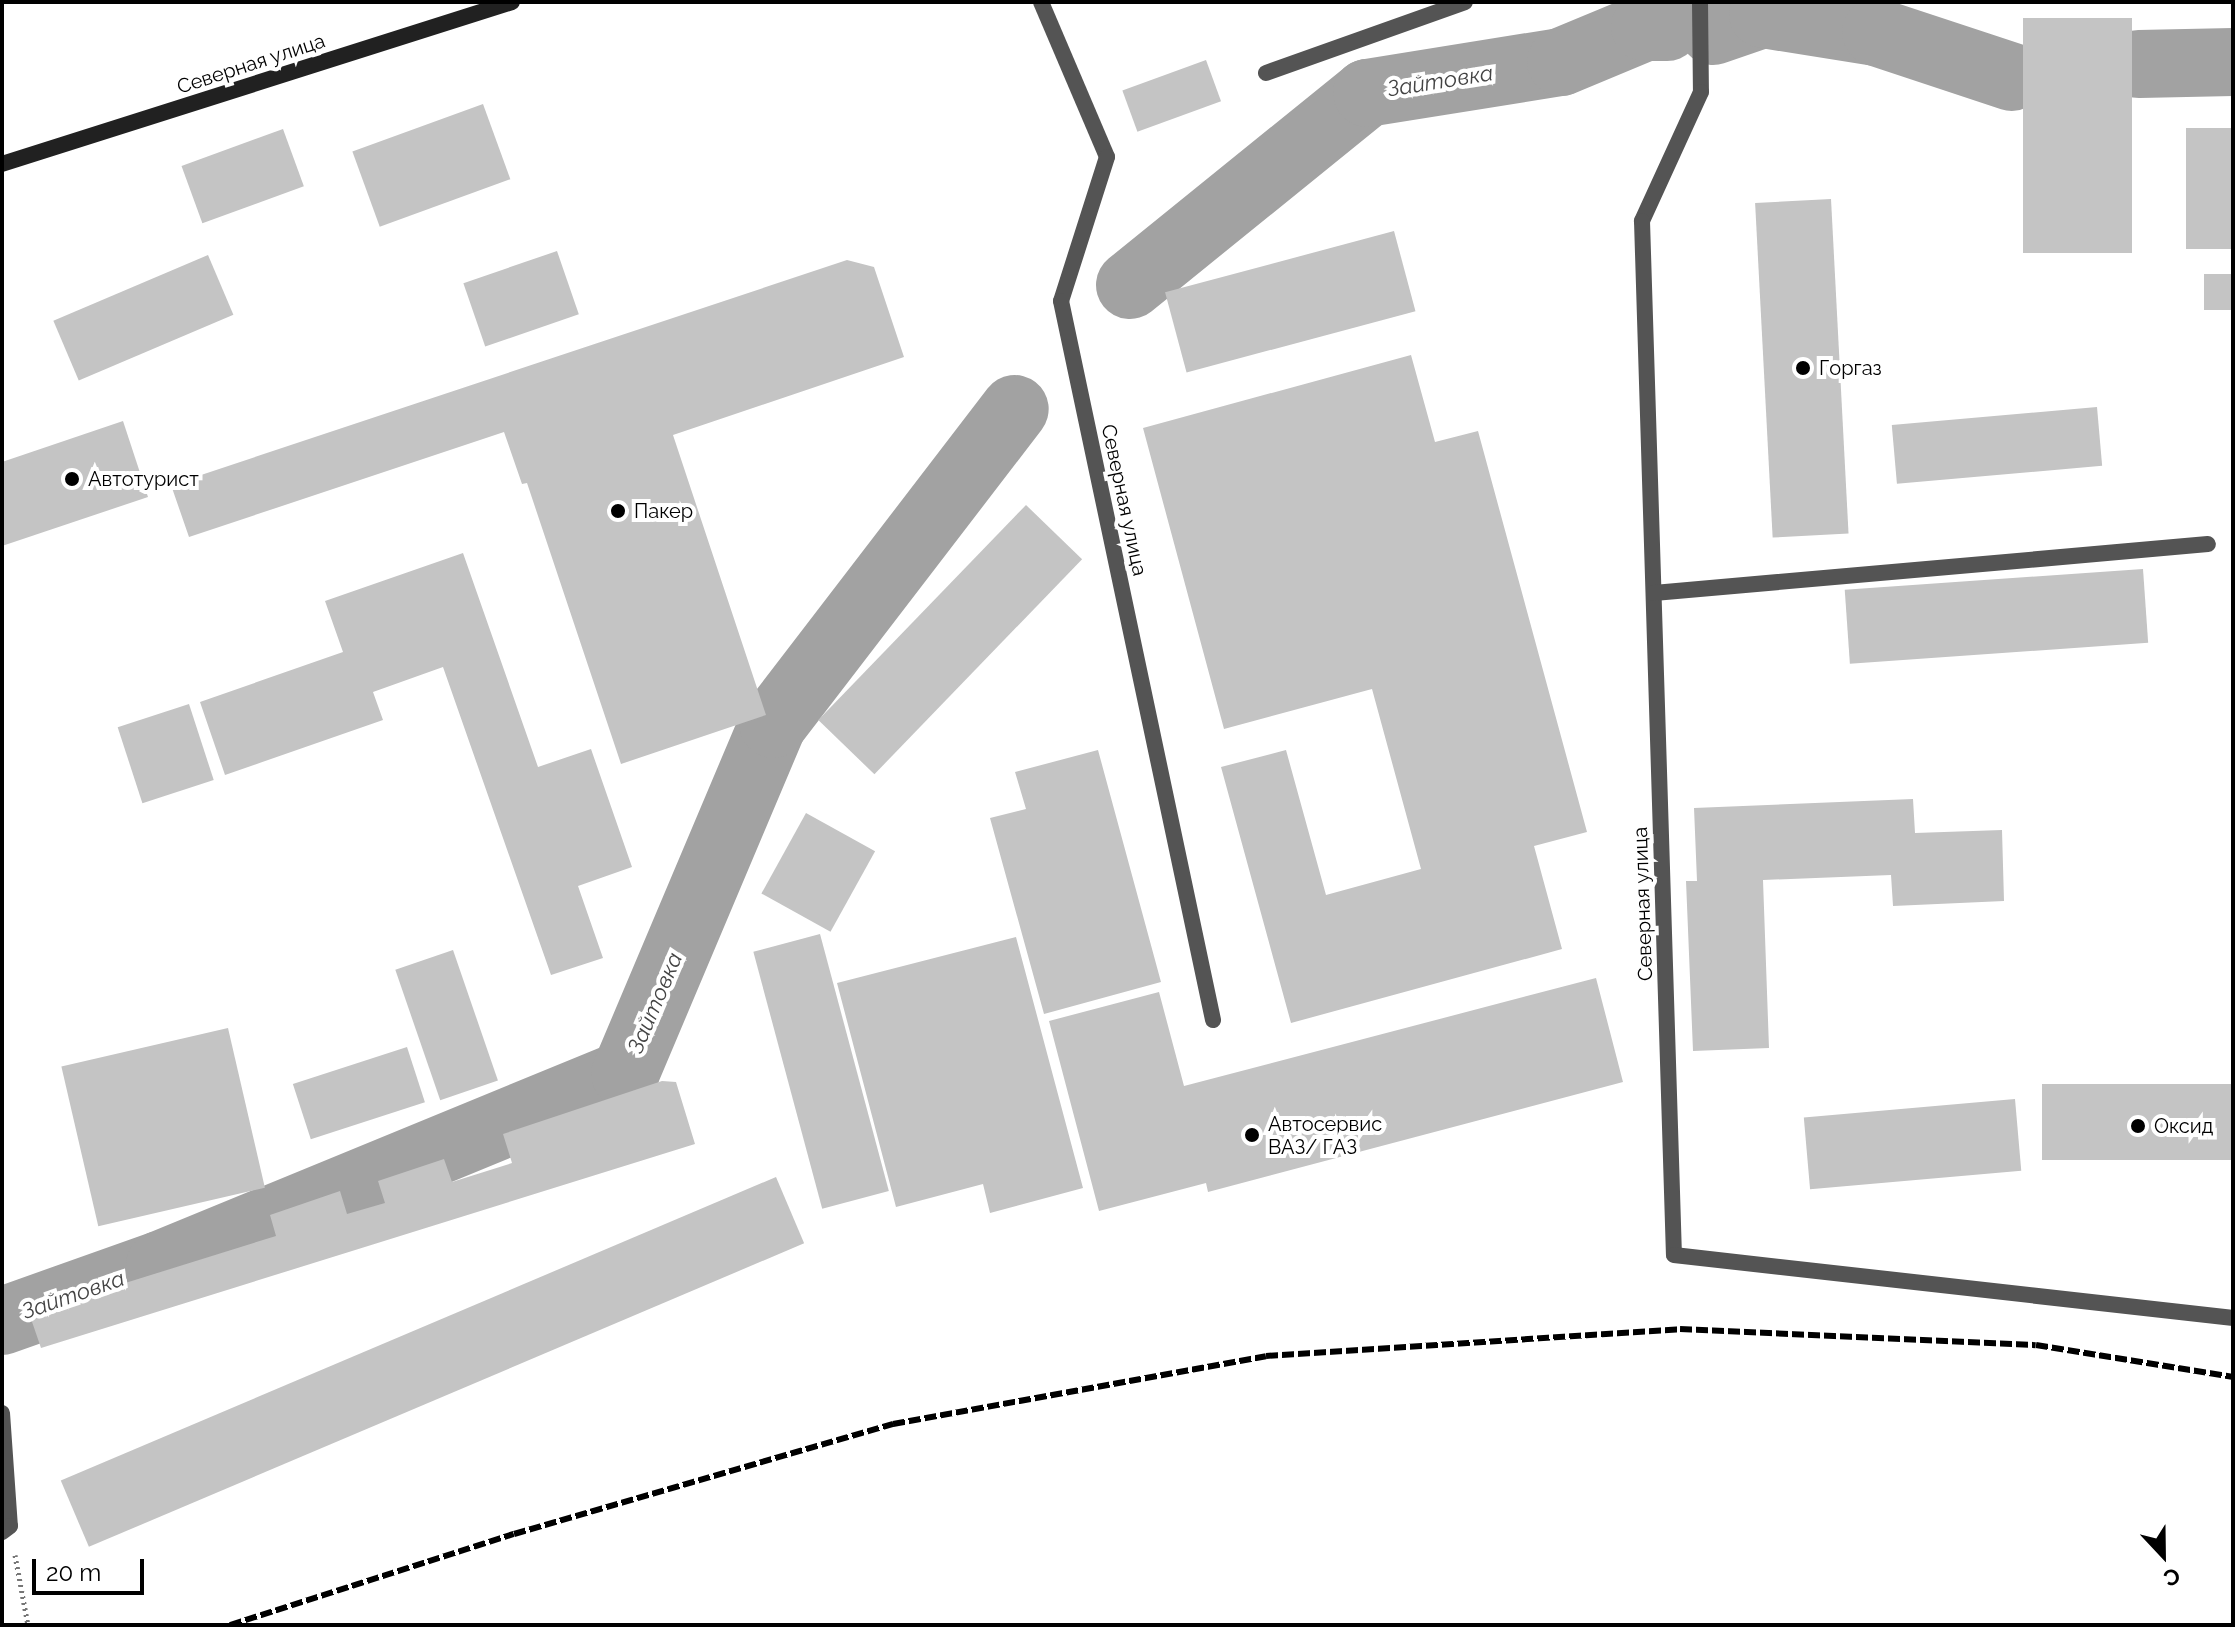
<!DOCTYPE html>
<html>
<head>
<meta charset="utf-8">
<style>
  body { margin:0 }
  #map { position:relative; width:2235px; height:1627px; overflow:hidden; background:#fff; font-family:Raleway,sans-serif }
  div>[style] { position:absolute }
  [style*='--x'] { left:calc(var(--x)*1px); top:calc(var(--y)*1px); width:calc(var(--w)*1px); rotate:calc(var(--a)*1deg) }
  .river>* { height:68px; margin:-34px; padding:0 34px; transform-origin:34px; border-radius:34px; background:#a2a2a2 }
  .building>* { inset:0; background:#c4c4c4; transform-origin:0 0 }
  .path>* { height:5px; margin-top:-2.5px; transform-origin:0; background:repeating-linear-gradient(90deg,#767676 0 2px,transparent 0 6px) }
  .lane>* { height:16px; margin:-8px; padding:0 8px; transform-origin:8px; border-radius:8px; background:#545454 }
  .street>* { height:16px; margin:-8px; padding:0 8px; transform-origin:8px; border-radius:8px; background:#545454 }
  .secondary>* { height:16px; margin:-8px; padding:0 8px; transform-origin:8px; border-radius:8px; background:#212121 }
  .rail>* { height:6px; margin-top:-3px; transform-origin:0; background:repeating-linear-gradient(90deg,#000 0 12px,transparent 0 16px) }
  .dots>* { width:22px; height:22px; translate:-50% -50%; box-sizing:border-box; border:4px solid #fff; border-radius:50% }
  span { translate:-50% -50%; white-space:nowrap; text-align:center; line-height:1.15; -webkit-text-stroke:8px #fff; paint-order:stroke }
  .street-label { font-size:20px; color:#000 }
  .poi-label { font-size:20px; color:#000 }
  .left { translate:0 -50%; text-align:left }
  .water-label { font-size:22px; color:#434343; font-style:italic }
  .frame { position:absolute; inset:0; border:4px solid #000; pointer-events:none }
  .north { position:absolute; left:2123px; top:1515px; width:80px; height:80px; -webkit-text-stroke:6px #fff; paint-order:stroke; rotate:158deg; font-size:22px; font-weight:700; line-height:32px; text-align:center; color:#000 }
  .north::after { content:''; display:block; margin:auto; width:28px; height:36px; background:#000; clip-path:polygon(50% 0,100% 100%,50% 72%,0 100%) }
  .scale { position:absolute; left:32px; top:1559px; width:112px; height:36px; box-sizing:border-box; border:4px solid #000; border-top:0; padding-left:10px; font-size:24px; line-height:28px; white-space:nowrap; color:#000; -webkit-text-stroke:6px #fff; paint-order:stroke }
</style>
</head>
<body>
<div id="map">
  <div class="river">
    <div style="--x:1713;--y:31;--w:53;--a:-18.8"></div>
    <div style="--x:1763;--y:14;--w:114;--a:9.1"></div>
    <div style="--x:1876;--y:32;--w:143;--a:18.3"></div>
    <div style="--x:2139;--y:64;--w:94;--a:-1.2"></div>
    <div style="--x:1130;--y:285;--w:305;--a:-39"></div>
    <div style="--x:1367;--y:93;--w:196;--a:-9.1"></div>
    <div style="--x:1561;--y:62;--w:91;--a:-22.6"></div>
    <div style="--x:1645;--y:27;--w:22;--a:0"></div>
    <div style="--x:2;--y:1321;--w:168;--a:-19.5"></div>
    <div style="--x:160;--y:1265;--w:503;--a:-22.33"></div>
    <div style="--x:625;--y:1074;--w:380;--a:-67.1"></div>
    <div style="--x:773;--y:724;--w:397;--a:-52.5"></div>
  </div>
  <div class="building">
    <div style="left:2023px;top:18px;width:109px;height:235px"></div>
    <div style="left:1206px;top:60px;width:44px;height:89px;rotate:70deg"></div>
    <div style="left:483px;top:104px;width:80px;height:139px;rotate:70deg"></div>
    <div style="left:2233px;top:128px;width:121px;height:47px;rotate:90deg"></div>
    <div style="left:283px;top:129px;width:61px;height:108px;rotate:70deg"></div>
    <div style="left:1831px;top:199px;width:335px;height:76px;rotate:87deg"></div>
    <div style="left:1394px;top:231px;width:83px;height:237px;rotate:75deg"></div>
    <div style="left:557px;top:251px;width:67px;height:99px;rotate:71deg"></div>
    <div style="left:208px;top:255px;width:65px;height:168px;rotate:67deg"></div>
    <div style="clip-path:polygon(847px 260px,874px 267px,904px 357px,673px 435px,766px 715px,621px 764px,527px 483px,522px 484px,504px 432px,189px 537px,171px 485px)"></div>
    <div style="left:2233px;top:274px;width:36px;height:29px;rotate:90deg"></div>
    <div style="clip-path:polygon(1411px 355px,1435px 442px,1478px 431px,1587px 832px,1534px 846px,1562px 949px,1291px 1023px,1221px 767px,1286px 750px,1326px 895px,1421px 869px,1372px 689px,1224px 729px,1143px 428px)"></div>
    <div style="left:2097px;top:407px;width:59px;height:206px;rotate:85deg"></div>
    <div style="clip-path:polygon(123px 421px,148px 497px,2px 546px,2px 462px)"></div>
    <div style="left:1026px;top:505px;width:78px;height:299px;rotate:44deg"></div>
    <div style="clip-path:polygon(463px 553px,538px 767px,591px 749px,632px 867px,578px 886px,603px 958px,551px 975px,443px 667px,373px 692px,383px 720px,225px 775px,200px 702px,343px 652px,325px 601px)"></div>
    <div style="left:2143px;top:569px;width:74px;height:299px;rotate:86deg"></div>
    <div style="left:189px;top:704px;width:80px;height:75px;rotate:72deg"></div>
    <div style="clip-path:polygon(1098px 750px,1161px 982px,1044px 1014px,990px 818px,1026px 809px,1015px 772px)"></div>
    <div style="clip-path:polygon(1913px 799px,1915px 833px,2002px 830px,2004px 901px,1893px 906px,1891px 875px,1763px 880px,1769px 1048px,1693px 1051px,1686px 881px,1697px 881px,1694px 808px)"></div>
    <div style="left:806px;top:813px;width:79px;height:92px;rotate:29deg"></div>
    <div style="left:820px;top:934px;width:266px;height:69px;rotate:75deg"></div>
    <div style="clip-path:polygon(1016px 937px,1083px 1188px,990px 1213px,983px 1184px,896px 1207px,837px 983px)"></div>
    <div style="left:453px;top:950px;width:138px;height:61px;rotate:71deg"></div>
    <div style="clip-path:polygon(1596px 978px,1623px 1082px,1208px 1192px,1206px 1183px,1099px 1211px,1049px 1021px,1159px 992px,1184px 1086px)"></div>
    <div style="left:228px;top:1028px;width:164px;height:171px;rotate:77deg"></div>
    <div style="left:407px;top:1047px;width:58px;height:120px;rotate:72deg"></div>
    <div style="clip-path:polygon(662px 1081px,676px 1082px,695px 1144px,41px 1348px,29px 1313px,276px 1236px,270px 1215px,340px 1191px,347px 1214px,385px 1203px,378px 1181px,444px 1159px,452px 1182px,512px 1163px,503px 1134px)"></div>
    <div style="left:2233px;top:1084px;width:76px;height:191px;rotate:90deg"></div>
    <div style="left:2015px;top:1099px;width:72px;height:212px;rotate:85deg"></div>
    <div style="left:776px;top:1177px;width:72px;height:777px;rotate:67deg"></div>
  </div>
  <div class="path">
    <div style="--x:15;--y:1555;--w:71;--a:79.5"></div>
  </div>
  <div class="lane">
    <div style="--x:1041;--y:2;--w:168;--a:66.9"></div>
    <div style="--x:1107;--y:157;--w:151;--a:107.7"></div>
    <div style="--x:1061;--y:301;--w:735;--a:78.06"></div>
    <div style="--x:1700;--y:2;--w:90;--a:89.4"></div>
    <div style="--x:1701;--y:92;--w:142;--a:114.6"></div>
    <div style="--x:1642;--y:221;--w:1034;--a:88.23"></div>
    <div style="--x:1674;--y:1255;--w:563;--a:6.43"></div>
    <div style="--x:1266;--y:73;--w:211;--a:-19.6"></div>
    <div style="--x:2;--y:1413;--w:113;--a:86"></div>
    <div style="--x:10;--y:1526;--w:10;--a:143"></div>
  </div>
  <div class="street">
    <div style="--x:1654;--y:593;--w:556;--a:-5.05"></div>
  </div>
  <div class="secondary">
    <div style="--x:2;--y:164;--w:535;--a:-17.62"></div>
  </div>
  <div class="rail">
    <div style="--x:230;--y:1625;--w:298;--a:-17.8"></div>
    <div style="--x:514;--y:1534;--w:395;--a:-16.2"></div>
    <div style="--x:893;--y:1424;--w:379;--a:-10.3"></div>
    <div style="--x:1266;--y:1356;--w:415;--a:-3.7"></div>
    <div style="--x:1680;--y:1329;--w:356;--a:2.6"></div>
    <div style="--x:2036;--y:1345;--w:200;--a:9.2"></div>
  </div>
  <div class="dots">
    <div style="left:1803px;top:368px;background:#000"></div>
    <div style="left:72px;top:479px;background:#000"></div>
    <div style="left:618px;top:511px;background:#000"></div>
    <div style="left:2138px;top:1126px;background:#000"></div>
    <div style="left:1252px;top:1135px;background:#000"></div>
  </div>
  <div class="street-label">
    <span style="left:251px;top:64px;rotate:-18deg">Северная улица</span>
    <span style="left:1124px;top:500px;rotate:78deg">Северная улица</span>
    <span style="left:1643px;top:904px;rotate:-92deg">Северная улица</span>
  </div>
  <div class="poi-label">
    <span class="left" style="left:1819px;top:368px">Горгаз</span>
    <span class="left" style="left:88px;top:479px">Автотурист</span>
    <span class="left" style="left:634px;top:511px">Пакер</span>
    <span class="left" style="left:1268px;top:1136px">Автосервис<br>ВАЗ/ ГАЗ</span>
    <span class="left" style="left:2154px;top:1126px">Оксид</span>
  </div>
  <div class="water-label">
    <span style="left:1440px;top:81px;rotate:-9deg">Зайтовка</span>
    <span style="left:655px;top:1003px;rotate:-67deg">Зайтовка</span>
    <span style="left:73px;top:1295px;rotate:-19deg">Зайтовка</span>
  </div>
  <div class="frame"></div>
  <div class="north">С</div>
  <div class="scale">20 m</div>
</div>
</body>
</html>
